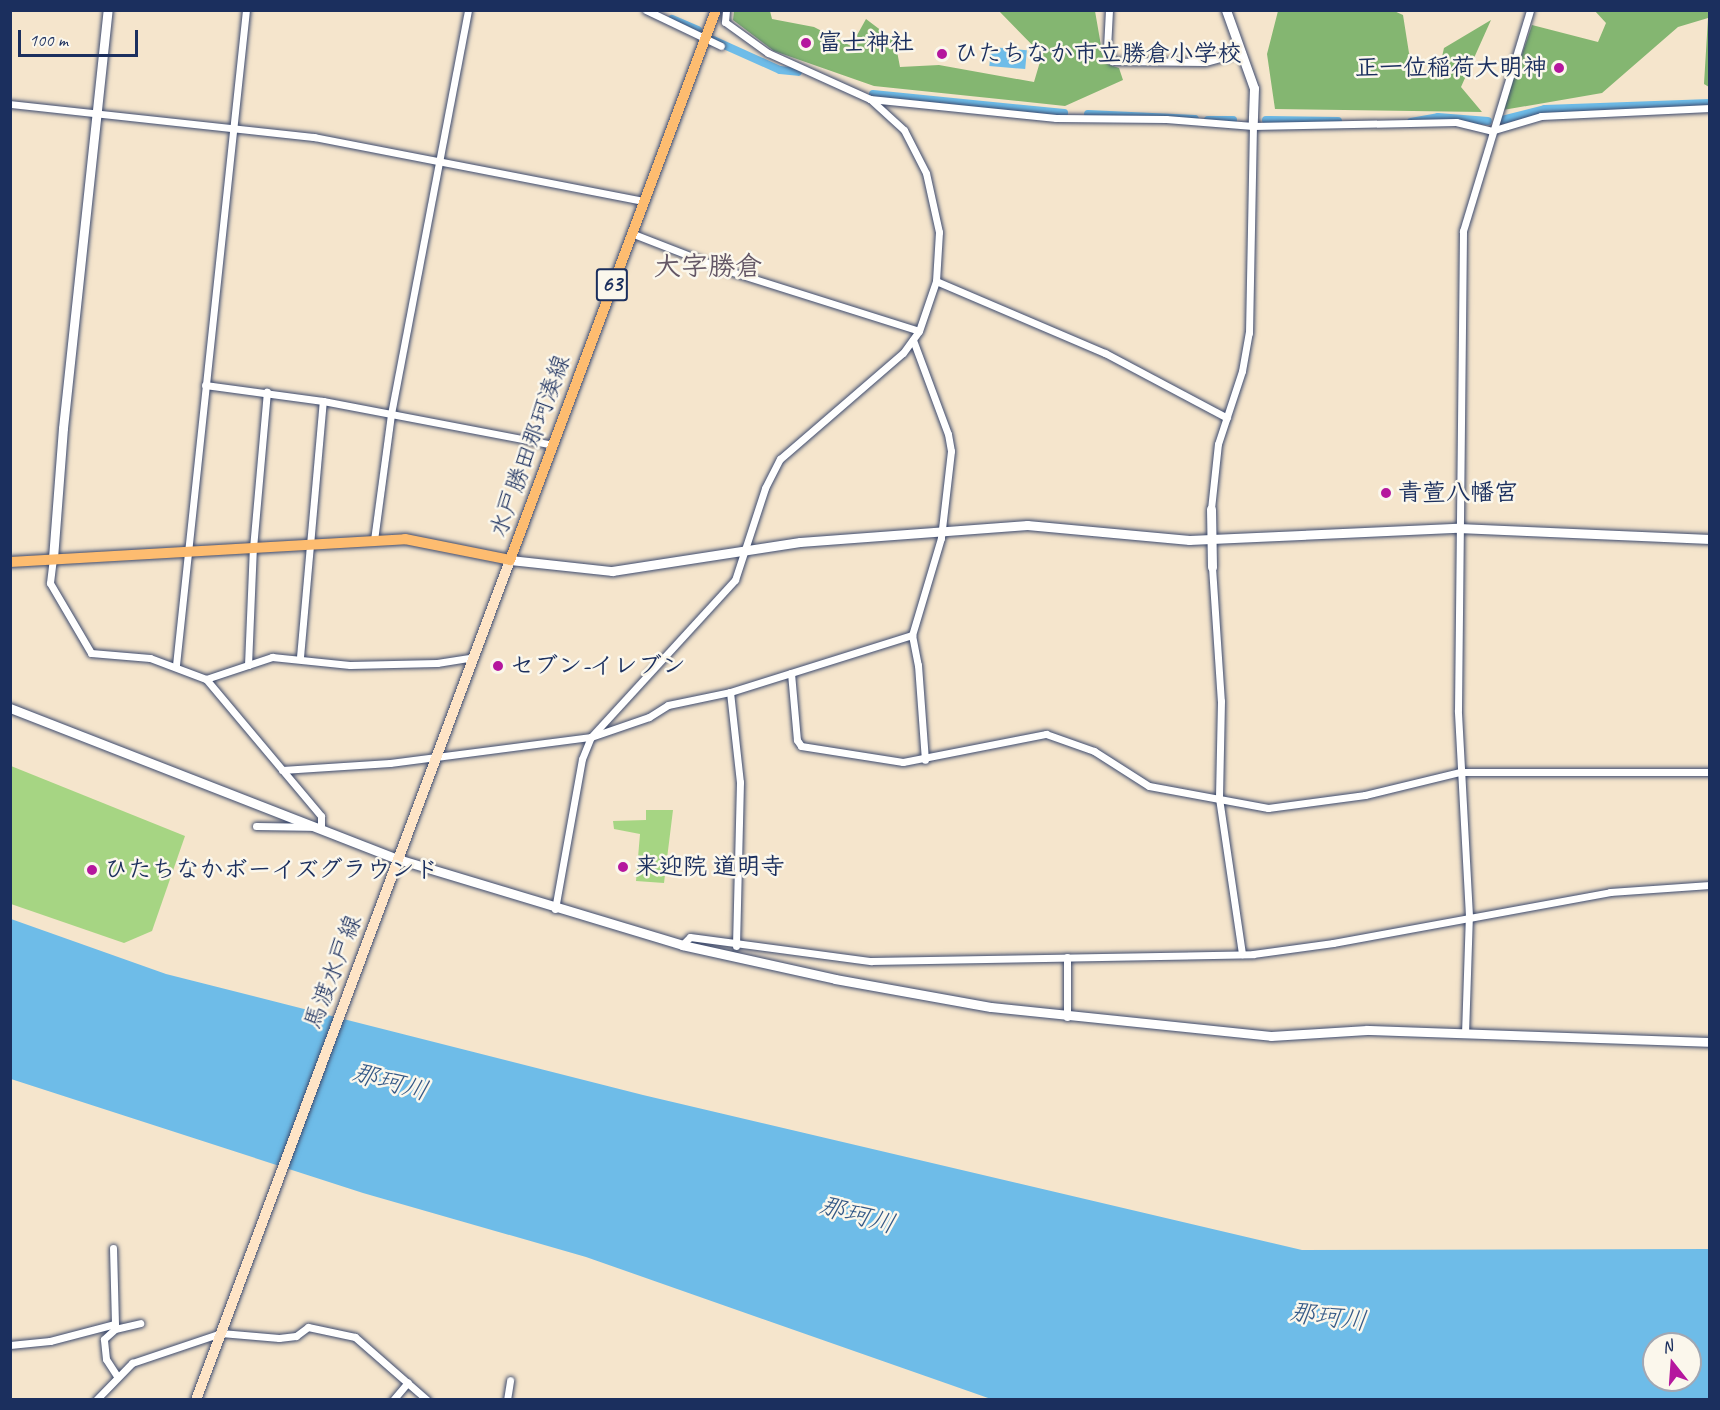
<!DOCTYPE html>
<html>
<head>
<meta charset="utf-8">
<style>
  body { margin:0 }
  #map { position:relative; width:1720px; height:1410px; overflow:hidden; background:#f5e5cc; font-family:Caveat,"Klee One",sans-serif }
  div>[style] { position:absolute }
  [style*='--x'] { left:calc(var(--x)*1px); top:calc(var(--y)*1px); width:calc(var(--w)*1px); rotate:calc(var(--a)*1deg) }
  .green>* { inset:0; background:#a6d583 }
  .forest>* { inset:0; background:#84b671 }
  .water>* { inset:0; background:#6ebce8; transform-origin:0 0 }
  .canal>* { height:8px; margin:-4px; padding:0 4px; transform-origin:4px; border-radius:4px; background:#6ebce8 }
  .roads { filter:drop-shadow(0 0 2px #3c4a6e) drop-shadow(0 0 2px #3c4a6e) }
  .minor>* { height:7px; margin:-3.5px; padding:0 3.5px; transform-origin:3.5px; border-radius:3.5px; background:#fff }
  .tertiary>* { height:9px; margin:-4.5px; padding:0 4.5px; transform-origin:4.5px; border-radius:4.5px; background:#fff }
  .secondary>* { height:10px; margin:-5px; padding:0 5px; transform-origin:5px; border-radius:5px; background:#fee4c6 }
  .primary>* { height:10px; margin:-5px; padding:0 5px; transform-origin:5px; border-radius:5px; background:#fdbc70 }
  .dots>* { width:16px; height:16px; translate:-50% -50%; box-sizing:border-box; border:3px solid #fbf7ec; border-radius:50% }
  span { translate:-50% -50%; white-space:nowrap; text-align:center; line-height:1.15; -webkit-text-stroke:5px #fbf7ec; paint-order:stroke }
  .shield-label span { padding:2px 4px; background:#fbf7ec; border:2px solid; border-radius:4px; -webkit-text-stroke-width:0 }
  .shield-label { font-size:22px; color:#1b2f5e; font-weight:700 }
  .poi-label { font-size:24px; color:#1b2f5e; font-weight:700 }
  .left { translate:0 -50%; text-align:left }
  .right { translate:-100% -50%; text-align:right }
  .street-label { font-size:24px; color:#1b2f5e }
  .water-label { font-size:26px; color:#345987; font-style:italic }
  .quarter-label { font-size:27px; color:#645766; font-weight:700 }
  .frame { position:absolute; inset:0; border:12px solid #1b2f5e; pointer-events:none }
  .north { position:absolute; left:1642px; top:1332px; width:60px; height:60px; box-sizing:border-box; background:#fbf7ec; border:2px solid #a1a7b3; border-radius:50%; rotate:343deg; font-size:16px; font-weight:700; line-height:24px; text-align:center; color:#1b2f5e }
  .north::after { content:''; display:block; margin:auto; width:21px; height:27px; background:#b5179e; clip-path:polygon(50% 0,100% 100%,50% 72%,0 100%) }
  .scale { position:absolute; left:18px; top:30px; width:120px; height:27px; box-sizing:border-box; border:3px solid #1b2f5e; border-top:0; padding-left:8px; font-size:18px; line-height:21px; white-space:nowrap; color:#1b2f5e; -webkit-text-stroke:4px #fbf7ec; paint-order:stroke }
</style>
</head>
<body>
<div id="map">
  <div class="green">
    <div style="clip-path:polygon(11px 766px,185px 836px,152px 931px,124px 943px,11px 904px)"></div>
    <div style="clip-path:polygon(646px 810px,673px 810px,664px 883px,636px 881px,640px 834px,614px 829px,613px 821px,646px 820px)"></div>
  </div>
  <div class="forest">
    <div style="clip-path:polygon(734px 11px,770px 11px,772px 19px,814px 27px,851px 46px,866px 19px,895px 41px,900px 67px,939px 65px,1034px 82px,1042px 55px,999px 11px,1095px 11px,1104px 63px,1119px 68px,1123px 80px,1065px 106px,874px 86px,774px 51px,733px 20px)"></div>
    <div style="clip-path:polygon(1278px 11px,1392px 10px,1403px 15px,1409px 53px,1424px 75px,1439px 70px,1444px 48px,1491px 20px,1461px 87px,1482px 112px,1275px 109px,1267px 54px)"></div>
    <div style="clip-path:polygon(1595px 11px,1709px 11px,1709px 87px,1704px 84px,1708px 18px,1678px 27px,1602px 93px,1503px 110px,1532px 25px,1598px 42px,1606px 23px)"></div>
  </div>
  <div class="water">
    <div style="left:991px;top:47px;width:36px;height:19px;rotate:5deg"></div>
    <div style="clip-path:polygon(evenodd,11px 919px,166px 974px,643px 1095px,1302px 1250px,1709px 1249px,1709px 1399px,991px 1399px,586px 1257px,363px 1193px,11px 1079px,11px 919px,1654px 1344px,1690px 1344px,1690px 1380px,1654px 1380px,1654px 1344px)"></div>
  </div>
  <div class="canal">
    <div style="--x:672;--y:19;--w:28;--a:23"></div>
    <div style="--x:713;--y:40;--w:73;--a:24.1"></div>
    <div style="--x:780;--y:70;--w:18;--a:6"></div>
    <div style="--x:873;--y:94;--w:192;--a:5.7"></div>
    <div style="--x:1088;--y:114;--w:107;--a:2.7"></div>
    <div style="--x:1208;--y:120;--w:25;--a:0"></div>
    <div style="--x:1266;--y:120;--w:72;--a:0.8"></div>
    <div style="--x:1502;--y:120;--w:44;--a:-14.3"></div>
    <div style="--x:1545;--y:109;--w:165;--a:-2.1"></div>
    <div style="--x:1411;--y:122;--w:27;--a:-10"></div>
    <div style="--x:1438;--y:117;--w:50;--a:4.6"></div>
  </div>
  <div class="roads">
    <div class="minor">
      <div style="--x:646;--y:10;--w:83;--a:25.6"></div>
      <div style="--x:1109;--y:10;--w:37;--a:93"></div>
      <div style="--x:1107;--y:47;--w:15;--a:70"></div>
      <div style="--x:1112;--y:61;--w:93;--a:0.6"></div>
      <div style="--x:1205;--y:62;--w:38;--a:-15"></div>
      <div style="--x:870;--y:99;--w:187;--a:5.8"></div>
      <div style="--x:1056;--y:118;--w:110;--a:0.5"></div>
      <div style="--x:1166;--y:119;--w:87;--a:4.6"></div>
      <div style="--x:1253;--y:126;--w:203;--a:-1.1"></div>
      <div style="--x:1456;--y:122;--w:36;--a:14"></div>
      <div style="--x:1491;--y:131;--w:52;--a:-16.7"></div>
      <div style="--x:1541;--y:116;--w:169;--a:-2.7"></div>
      <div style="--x:10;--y:104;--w:306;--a:6.2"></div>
      <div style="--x:314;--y:137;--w:336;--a:11"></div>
      <div style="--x:631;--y:233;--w:102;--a:21.3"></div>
      <div style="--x:726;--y:270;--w:202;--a:17.5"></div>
      <div style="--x:936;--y:281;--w:184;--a:23.1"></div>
      <div style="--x:1105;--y:353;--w:138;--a:28"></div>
      <div style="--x:913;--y:340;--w:100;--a:69.6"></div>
      <div style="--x:948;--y:434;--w:17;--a:80"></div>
      <div style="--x:951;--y:451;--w:88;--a:96.6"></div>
      <div style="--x:941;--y:538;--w:101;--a:106.6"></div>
      <div style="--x:912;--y:635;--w:31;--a:79"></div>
      <div style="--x:918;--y:665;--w:95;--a:85.8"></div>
      <div style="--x:205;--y:385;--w:119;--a:7.7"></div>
      <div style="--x:323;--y:401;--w:234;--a:10.8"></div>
      <div style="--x:1211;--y:509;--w:65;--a:-83.9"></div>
      <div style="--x:1218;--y:444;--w:77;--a:-71.8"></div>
      <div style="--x:1242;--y:371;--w:39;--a:-80"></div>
      <div style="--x:1249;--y:333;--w:207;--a:-88.9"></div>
      <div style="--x:374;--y:540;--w:127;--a:-82.3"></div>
      <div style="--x:391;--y:414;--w:411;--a:-79.2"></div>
      <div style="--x:53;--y:558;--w:25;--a:97"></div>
      <div style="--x:50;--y:583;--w:81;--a:59.6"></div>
      <div style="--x:91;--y:653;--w:59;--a:4.8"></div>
      <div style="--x:150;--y:658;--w:60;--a:20.6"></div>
      <div style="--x:206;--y:679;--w:179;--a:50"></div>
      <div style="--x:321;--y:816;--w:11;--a:90"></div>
      <div style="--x:321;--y:827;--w:65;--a:-179.1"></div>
      <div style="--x:1212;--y:567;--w:134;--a:86.2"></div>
      <div style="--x:1221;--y:701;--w:97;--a:91.2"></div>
      <div style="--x:1219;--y:798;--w:158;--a:81.6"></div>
      <div style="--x:300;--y:657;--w:257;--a:-84.9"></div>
      <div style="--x:176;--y:665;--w:659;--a:-83.9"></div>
      <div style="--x:248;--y:665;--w:117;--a:-87.6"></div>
      <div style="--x:253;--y:548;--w:157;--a:-84.9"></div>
      <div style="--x:791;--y:673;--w:67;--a:84.9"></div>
      <div style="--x:797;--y:740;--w:7;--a:56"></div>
      <div style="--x:801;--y:746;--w:103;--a:8.9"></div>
      <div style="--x:903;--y:762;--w:146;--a:-11.1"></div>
      <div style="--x:1046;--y:734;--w:51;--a:19.5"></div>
      <div style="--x:1094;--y:751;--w:65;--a:32.5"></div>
      <div style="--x:1149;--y:786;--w:121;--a:10.5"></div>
      <div style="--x:1268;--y:808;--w:98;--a:-7.6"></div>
      <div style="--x:1365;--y:795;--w:98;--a:-13.6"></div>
      <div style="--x:1460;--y:772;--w:250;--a:0"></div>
      <div style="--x:206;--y:679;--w:70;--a:-18.4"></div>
      <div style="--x:272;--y:657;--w:78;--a:5.9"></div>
      <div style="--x:350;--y:665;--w:87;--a:-1.3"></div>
      <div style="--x:437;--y:663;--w:36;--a:-9"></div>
      <div style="--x:730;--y:692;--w:91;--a:83.7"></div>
      <div style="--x:740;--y:782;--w:164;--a:91.4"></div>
      <div style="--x:282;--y:770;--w:108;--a:-3.7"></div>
      <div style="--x:390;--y:763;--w:203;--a:-7.4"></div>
      <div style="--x:591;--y:737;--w:61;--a:-19"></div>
      <div style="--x:649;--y:717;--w:22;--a:-32"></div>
      <div style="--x:668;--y:705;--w:63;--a:-11.8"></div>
      <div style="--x:730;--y:692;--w:191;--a:-17.4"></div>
      <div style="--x:555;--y:909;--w:152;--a:-79.8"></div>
      <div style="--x:582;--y:759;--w:24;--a:-68"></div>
      <div style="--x:591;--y:737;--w:213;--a:-47.5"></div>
      <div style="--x:735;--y:580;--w:97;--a:-71.9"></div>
      <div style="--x:765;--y:488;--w:33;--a:-63"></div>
      <div style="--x:780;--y:459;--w:162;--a:-40.8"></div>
      <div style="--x:903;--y:353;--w:27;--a:-54"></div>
      <div style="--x:919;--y:331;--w:53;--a:-71.2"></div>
      <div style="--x:936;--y:281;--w:49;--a:-86.5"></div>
      <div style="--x:939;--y:232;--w:60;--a:-102.4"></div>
      <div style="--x:926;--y:173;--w:48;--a:-117.1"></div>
      <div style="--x:904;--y:130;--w:46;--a:-137.6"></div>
      <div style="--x:870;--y:99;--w:112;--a:-155.7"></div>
      <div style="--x:768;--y:53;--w:53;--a:-144.2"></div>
      <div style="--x:725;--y:22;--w:12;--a:-85"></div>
      <div style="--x:682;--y:945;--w:11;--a:-45"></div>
      <div style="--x:690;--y:937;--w:183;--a:7.6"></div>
      <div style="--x:871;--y:961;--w:382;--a:-1"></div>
      <div style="--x:1253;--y:954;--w:81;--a:-7.8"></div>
      <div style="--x:1333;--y:943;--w:282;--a:-10.4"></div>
      <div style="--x:1610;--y:892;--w:100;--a:-4"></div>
      <div style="--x:1067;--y:957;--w:60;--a:90"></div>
      <div style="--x:1465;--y:1034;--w:118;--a:-88.1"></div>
      <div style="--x:1469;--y:916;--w:206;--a:-93.1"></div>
      <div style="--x:1458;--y:710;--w:479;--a:-89.4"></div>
      <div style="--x:1463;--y:231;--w:231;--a:-73.1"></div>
      <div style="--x:10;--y:1345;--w:40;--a:-5.7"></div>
      <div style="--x:50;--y:1341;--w:67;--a:-14.7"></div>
      <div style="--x:115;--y:1324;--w:76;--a:-91.5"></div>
      <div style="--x:117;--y:1376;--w:20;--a:-123"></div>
      <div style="--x:106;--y:1359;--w:20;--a:-96"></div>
      <div style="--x:104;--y:1339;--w:15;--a:-42"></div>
      <div style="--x:115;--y:1329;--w:26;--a:-13"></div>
      <div style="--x:96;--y:1400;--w:52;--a:-45.8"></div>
      <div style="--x:132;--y:1363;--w:94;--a:-18.6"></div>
      <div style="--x:221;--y:1333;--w:58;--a:4.9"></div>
      <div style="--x:279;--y:1338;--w:17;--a:-7"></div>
      <div style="--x:296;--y:1336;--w:15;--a:-37"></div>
      <div style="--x:308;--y:1327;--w:48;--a:12"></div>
      <div style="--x:355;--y:1337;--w:96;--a:41.2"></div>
      <div style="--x:393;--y:1400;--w:23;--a:-50"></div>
      <div style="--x:507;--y:1400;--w:20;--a:-81"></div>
    </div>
    <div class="tertiary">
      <div style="--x:1226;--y:10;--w:83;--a:70.3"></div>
      <div style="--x:1254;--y:88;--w:38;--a:92"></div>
      <div style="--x:1211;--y:509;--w:58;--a:89"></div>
      <div style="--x:53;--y:558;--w:130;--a:-85.6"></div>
      <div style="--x:63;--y:428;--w:420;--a:-83.9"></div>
      <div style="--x:510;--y:560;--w:103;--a:6.2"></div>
      <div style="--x:612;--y:571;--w:190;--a:-8.8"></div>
      <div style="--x:800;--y:542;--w:228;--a:-4.3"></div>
      <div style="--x:1027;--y:525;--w:163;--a:5.3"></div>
      <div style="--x:1189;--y:540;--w:269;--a:-2.6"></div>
      <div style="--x:1458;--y:528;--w:252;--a:2.5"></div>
      <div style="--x:10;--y:708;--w:416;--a:21.3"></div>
      <div style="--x:398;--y:859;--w:297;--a:16.8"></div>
      <div style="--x:682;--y:945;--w:157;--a:12.5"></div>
      <div style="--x:835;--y:979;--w:158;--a:10.2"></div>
      <div style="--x:991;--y:1007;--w:281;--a:5.9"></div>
      <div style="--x:1271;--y:1036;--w:96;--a:-3.6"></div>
      <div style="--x:1367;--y:1030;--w:343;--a:2"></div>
    </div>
    <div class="secondary">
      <div style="--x:196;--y:1400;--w:897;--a:-69.5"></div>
    </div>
    <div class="primary">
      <div style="--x:10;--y:562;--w:396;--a:-3.3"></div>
      <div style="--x:405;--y:539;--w:107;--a:11.3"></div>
      <div style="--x:510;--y:560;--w:587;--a:-69.47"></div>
    </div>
  </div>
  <div class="dots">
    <div style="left:806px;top:43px;background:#b5179e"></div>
    <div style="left:942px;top:54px;background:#b5179e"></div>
    <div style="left:1559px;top:68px;background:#b5179e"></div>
    <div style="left:1386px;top:493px;background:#b5179e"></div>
    <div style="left:498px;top:666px;background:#b5179e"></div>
    <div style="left:623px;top:867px;background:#b5179e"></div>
    <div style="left:92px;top:870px;background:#b5179e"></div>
  </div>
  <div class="shield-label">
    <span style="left:612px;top:285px">63</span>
  </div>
  <div class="poi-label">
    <span class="left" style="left:818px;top:43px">富士神社</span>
    <span class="left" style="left:954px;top:54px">ひたちなか市立勝倉小学校</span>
    <span class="right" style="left:1547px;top:68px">正一位稲荷大明神</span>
    <span class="left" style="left:1398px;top:493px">青萱八幡宮</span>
    <span class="left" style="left:510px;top:666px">セブン-イレブン</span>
    <span class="left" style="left:635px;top:867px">来迎院 道明寺</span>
    <span class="left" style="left:104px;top:870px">ひたちなかボーイズグラウンド</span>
  </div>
  <div class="street-label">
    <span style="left:530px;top:446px;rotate:-70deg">水戸勝田那珂湊線</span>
    <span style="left:333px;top:972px;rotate:-69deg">馬渡水戸線</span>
  </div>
  <div class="water-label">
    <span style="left:390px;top:1082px;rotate:15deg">那珂川</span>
    <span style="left:857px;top:1215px;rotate:15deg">那珂川</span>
    <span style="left:1328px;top:1317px;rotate:7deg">那珂川</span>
  </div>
  <div class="quarter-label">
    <span style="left:708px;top:267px">大字勝倉</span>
  </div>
  <div class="frame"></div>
  <div class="north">N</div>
  <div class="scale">100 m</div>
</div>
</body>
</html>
